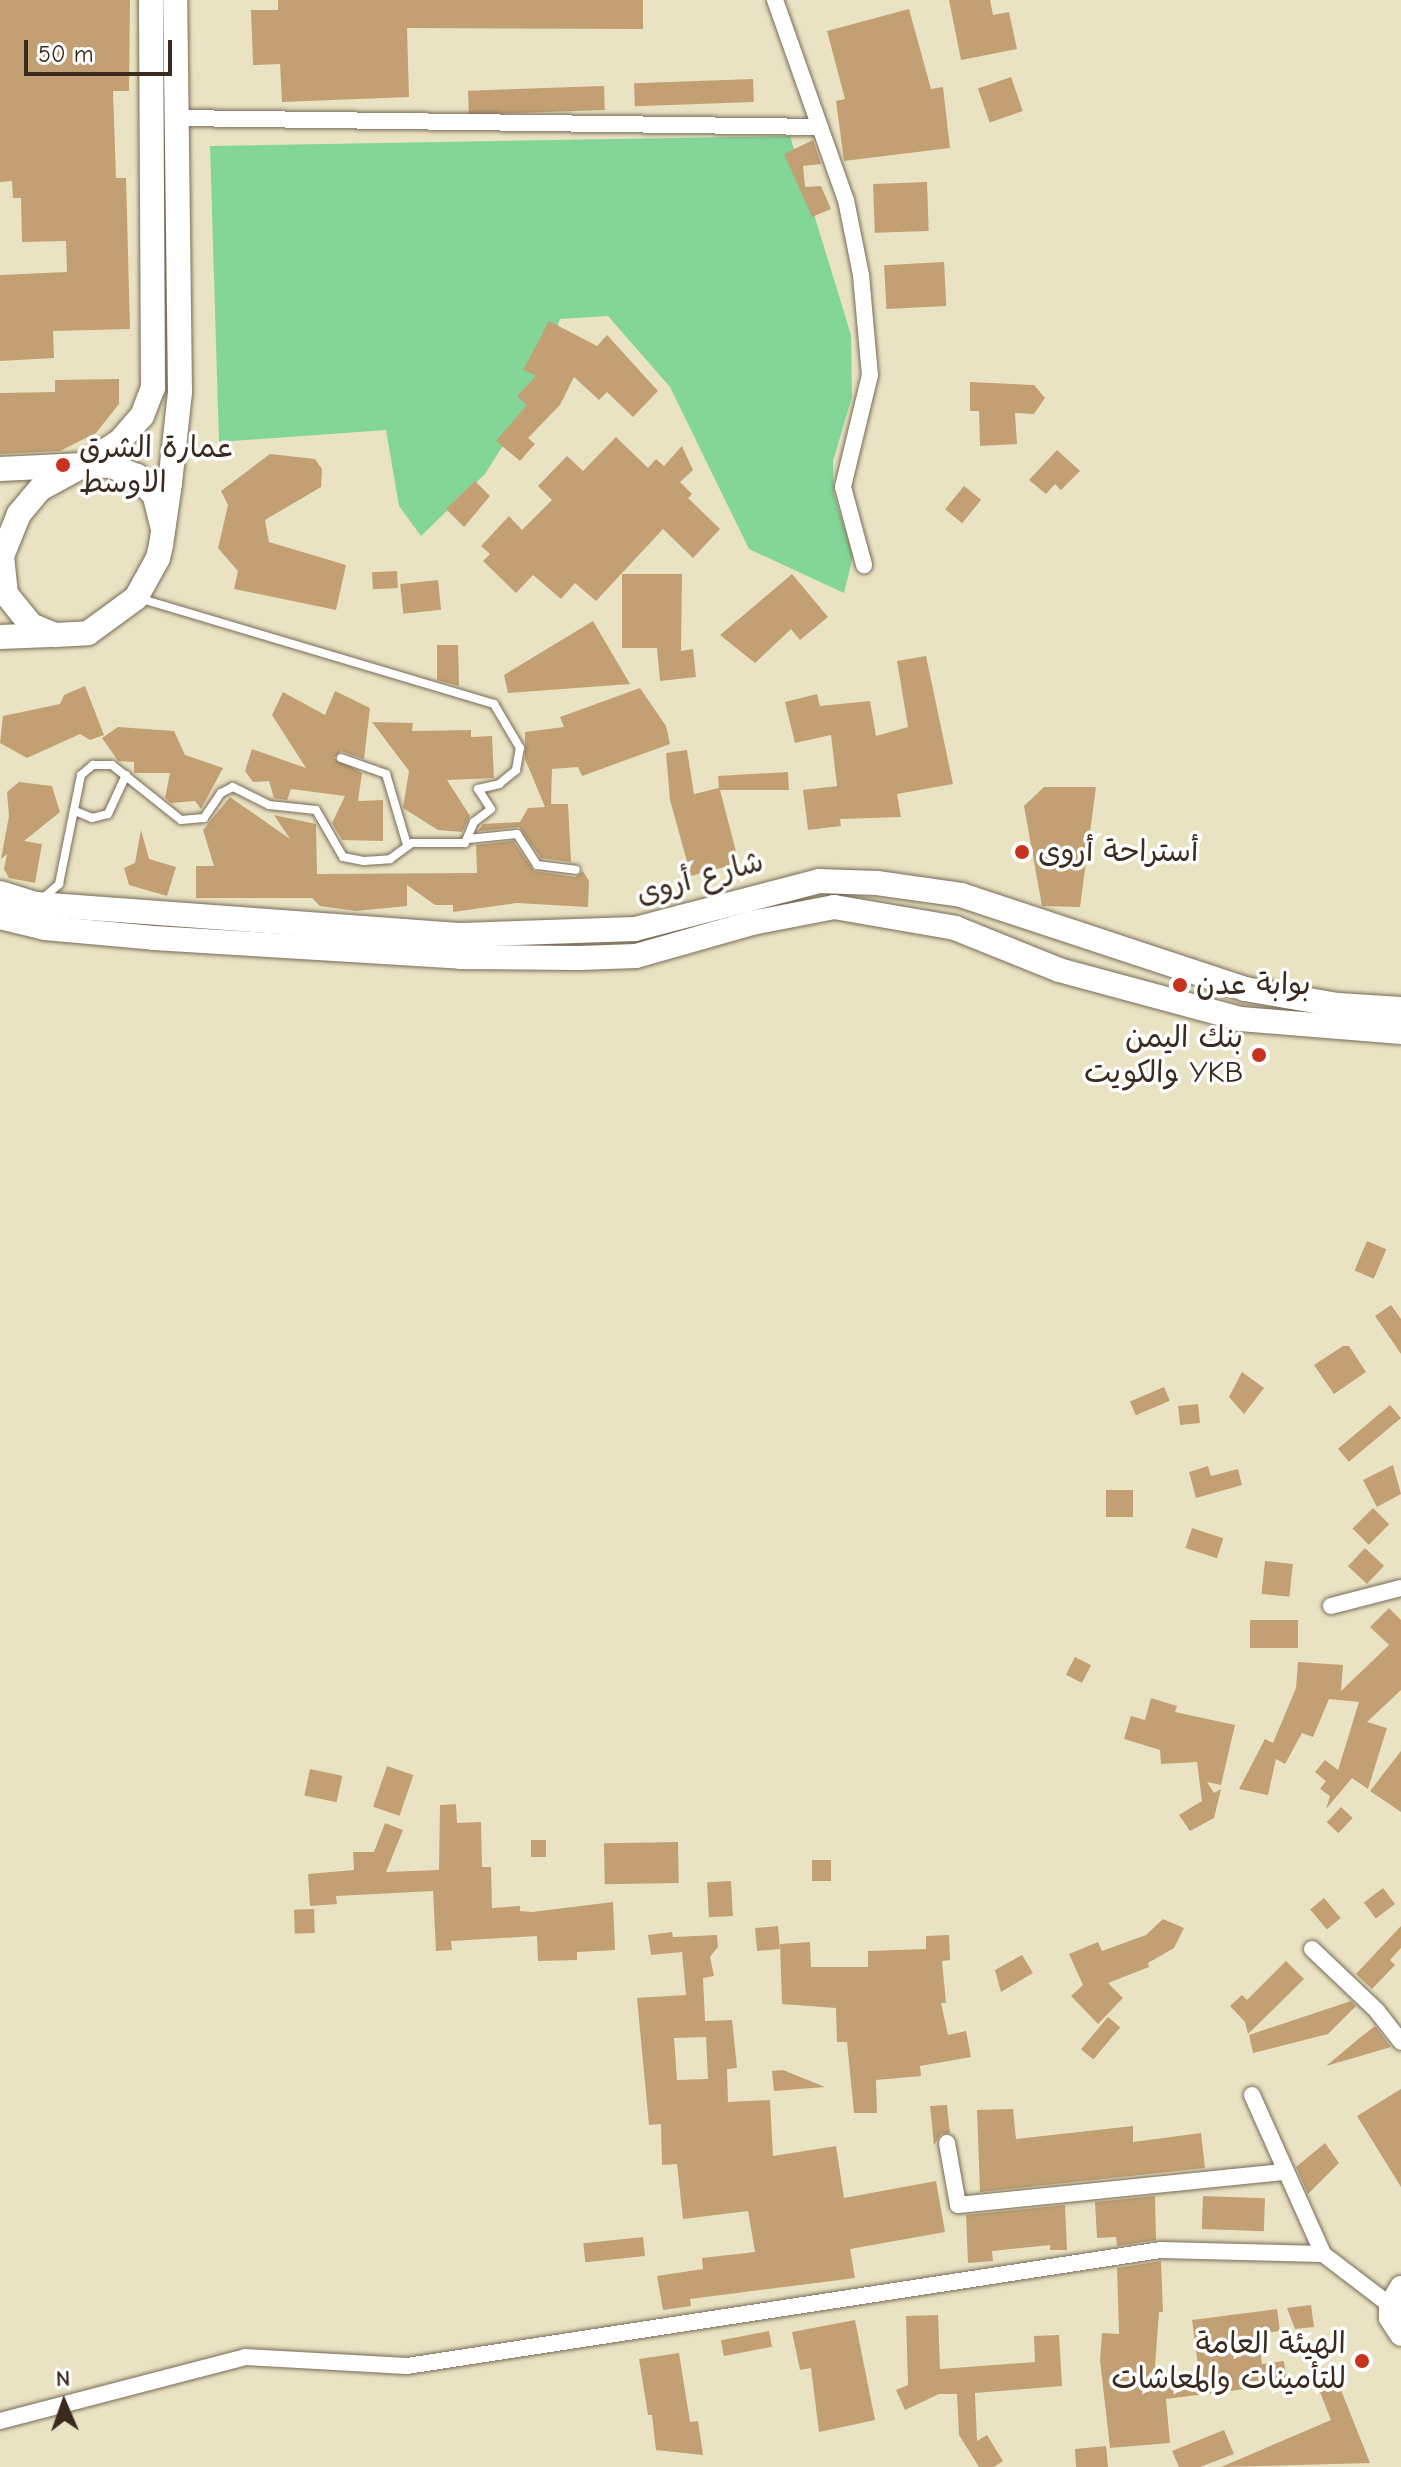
<!DOCTYPE html>
<html>
<head>
<meta charset="utf-8">
<style>
  body { margin:0 }
  #map { position:relative; width:1401px; height:2467px; overflow:hidden; background:#eae3c3; font-family:"Comic Neue","Playpen Sans Arabic",sans-serif }
  div>[style] { position:absolute }
  [style*='--x'] { left:calc(var(--x)*1px); top:calc(var(--y)*1px); width:calc(var(--w)*1px); rotate:calc(var(--a)*1deg) }
  .green>* { inset:0; background:#84d698 }
  .building>* { inset:0; background:#c3a074; transform-origin:0 0 }
  .roads { filter:drop-shadow(0 0 2px #786b58) drop-shadow(0 0 2px #786b58) }
  .lane>* { height:8px; margin:-4px; padding:0 4px; transform-origin:4px; border-radius:4px; background:#fff }
  .street>* { height:16px; margin:-8px; padding:0 8px; transform-origin:8px; border-radius:8px; background:#fff }
  .secondary>* { height:22px; margin:-11px; padding:0 11px; transform-origin:11px; border-radius:11px; background:#fff }
  .primary>* { height:24px; margin:-12px; padding:0 12px; transform-origin:12px; border-radius:12px; background:#fff }
  .dots>* { width:22px; height:22px; translate:-50% -50%; box-sizing:border-box; border:4px solid #fff; border-radius:50% }
  span { translate:-50% -50%; white-space:nowrap; text-align:center; line-height:1.15; -webkit-text-stroke:7px #fff; paint-order:stroke }
  .poi-label { font-size:30px; color:#3b2a1e }
  .left { translate:0 -50%; text-align:left }
  .right { translate:-100% -50%; text-align:right }
  .street-label { font-size:30px; color:#3b2a1e }
  .north { position:absolute; left:24px; top:2363px; width:80px; height:80px; -webkit-text-stroke:6px #fff; paint-order:stroke; rotate:358deg; font-size:22px; font-weight:700; line-height:32px; text-align:center; color:#3b2a1e }
  .north::after { content:''; display:block; margin:auto; width:28px; height:36px; background:#3b2a1e; clip-path:polygon(50% 0,100% 100%,50% 72%,0 100%) }
  .scale { position:absolute; left:24px; top:40px; width:148px; height:36px; box-sizing:border-box; border:4px solid #3b2a1e; border-top:0; padding-left:10px; font-size:24px; line-height:28px; white-space:nowrap; color:#3b2a1e; -webkit-text-stroke:6px #fff; paint-order:stroke }
</style>
</head>
<body>
<div id="map">
  <div class="green">
    <div style="clip-path:polygon(790px 136px,851px 335px,852px 397px,833px 461px,834px 494px,853px 556px,844px 593px,749px 549px,670px 387px,608px 316px,560px 319px,530px 403px,485px 474px,421px 536px,399px 506px,386px 430px,219px 442px,210px 146px)"></div>
  </div>
  <div class="building">
    <div style="clip-path:polygon(0 0,130px 0,129px 91px,113px 91px,116px 178px,126px 178px,130px 329px,53px 331px,54px 358px,0 361px,0 275px,67px 272px,66px 241px,22px 242px,21px 198px,13px 198px,12px 181px,0 182px)"></div>
    <div style="clip-path:polygon(278px 0,643px 0,643px 29px,407px 28px,409px 97px,282px 102px,280px 64px,253px 65px,251px 10px,278px 10px)"></div>
    <div style="clip-path:polygon(949px 0,990px 0,993px 15px,1009px 12px,1017px 49px,961px 60px)"></div>
    <div style="clip-path:polygon(909px 9px,931px 89px,943px 87px,950px 148px,844px 161px,836px 101px,845px 99px,827px 31px)"></div>
    <div style="left:1011px;top:77px;width:36px;height:35px;rotate:71deg"></div>
    <div style="left:753px;top:79px;width:23px;height:119px;rotate:88deg"></div>
    <div style="left:604px;top:86px;width:24px;height:136px;rotate:88deg"></div>
    <div style="clip-path:polygon(813px 140px,821px 164px,803px 166px,805px 187px,821px 186px,831px 209px,812px 217px,784px 154px)"></div>
    <div style="left:927px;top:182px;width:49px;height:54px;rotate:88deg"></div>
    <div style="left:944px;top:262px;width:44px;height:60px;rotate:87deg"></div>
    <div style="clip-path:polygon(549px 321px,597px 346px,607px 335px,658px 391px,633px 417px,607px 392px,599px 400px,574px 377px,560px 405px,528px 438px,535px 444px,520px 461px,496px 441px,527px 405px,517px 396px,536px 376px,523px 370px)"></div>
    <div style="clip-path:polygon(119px 379px,119px 404px,96px 433px,60px 451px,0 454px,0 393px,55px 392px,55px 380px)"></div>
    <div style="clip-path:polygon(970px 382px,1034px 385px,1045px 398px,1034px 414px,1015px 413px,1017px 444px,980px 446px,979px 411px,970px 411px)"></div>
    <div style="clip-path:polygon(616px 437px,648px 468px,656px 459px,664px 466px,682px 446px,693px 470px,680px 482px,692px 494px,688px 498px,720px 529px,693px 558px,663px 529px,596px 601px,575px 583px,561px 599px,533px 575px,516px 593px,483px 561px,490px 554px,481px 546px,509px 516px,522px 530px,552px 500px,538px 486px,567px 456px,583px 471px)"></div>
    <div style="clip-path:polygon(1057px 450px,1080px 471px,1061px 490px,1055px 484px,1046px 494px,1029px 480px)"></div>
    <div style="clip-path:polygon(270px 454px,315px 459px,322px 469px,321px 487px,265px 520px,269px 542px,346px 565px,336px 610px,234px 589px,238px 571px,218px 548px,228px 505px,221px 491px)"></div>
    <div style="clip-path:polygon(475px 481px,490px 496px,464px 527px,446px 509px)"></div>
    <div style="left:964px;top:486px;width:22px;height:30px;rotate:39deg"></div>
    <div style="left:397px;top:571px;width:17px;height:25px;rotate:87deg"></div>
    <div style="clip-path:polygon(622px 574px,682px 574px,681px 651px,693px 649px,696px 677px,660px 681px,657px 648px,622px 648px)"></div>
    <div style="clip-path:polygon(792px 574px,828px 617px,800px 640px,791px 629px,755px 663px,720px 635px)"></div>
    <div style="left:438px;top:580px;width:30px;height:38px;rotate:84deg"></div>
    <div style="clip-path:polygon(593px 621px,630px 684px,508px 693px,504px 675px)"></div>
    <div style="clip-path:polygon(437px 645px,458px 645px,459px 686px,437px 680px)"></div>
    <div style="clip-path:polygon(926px 656px,953px 784px,897px 794px,901px 817px,840px 819px,841px 826px,808px 830px,803px 790px,837px 786px,831px 735px,795px 743px,785px 702px,817px 694px,820px 706px,870px 701px,876px 736px,908px 727px,897px 661px)"></div>
    <div style="clip-path:polygon(85px 686px,104px 735px,90px 740px,80px 734px,27px 758px,0 743px,3px 716px,60px 704px,64px 695px)"></div>
    <div style="clip-path:polygon(640px 688px,666px 726px,670px 744px,582px 776px,578px 767px,552px 769px,551px 804px,568px 804px,571px 862px,541px 858px,519px 827px,478px 831px,483px 824px,520px 822px,528px 808px,545px 807px,525px 759px,525px 732px,564px 727px,560px 717px)"></div>
    <div style="clip-path:polygon(335px 691px,370px 708px,364px 759px,341px 751px,334px 758px,362px 773px,358px 801px,383px 800px,383px 841px,342px 840px,332px 823px,345px 796px,291px 789px,287px 800px,274px 798px,269px 781px,253px 782px,245px 771px,252px 749px,306px 768px,272px 715px,283px 692px,325px 715px)"></div>
    <div style="clip-path:polygon(372px 722px,413px 723px,412px 731px,471px 730px,471px 737px,492px 736px,494px 778px,447px 780px,470px 816px,462px 832px,438px 830px,403px 808px,409px 771px)"></div>
    <div style="clip-path:polygon(118px 727px,174px 731px,185px 755px,223px 768px,201px 809px,195px 801px,171px 803px,165px 798px,170px 773px,134px 773px,134px 762px,118px 761px,102px 738px)"></div>
    <div style="clip-path:polygon(687px 750px,694px 794px,719px 788px,718px 776px,788px 772px,789px 790px,720px 790px,739px 863px,691px 876px,670px 800px,666px 753px)"></div>
    <div style="clip-path:polygon(19px 782px,52px 786px,60px 812px,24px 841px,42px 844px,35px 883px,9px 878px,4px 869px,7px 854px,1px 859px,9px 816px,7px 792px)"></div>
    <div style="clip-path:polygon(1044px 787px,1096px 787px,1080px 907px,1042px 906px,1024px 806px)"></div>
    <div style="clip-path:polygon(230px 797px,290px 839px,274px 815px,316px 824px,317px 874px,477px 873px,476px 845px,513px 841px,534px 871px,575px 877px,583px 871px,589px 881px,588px 907px,517px 903px,453px 912px,453px 905px,435px 905px,407px 885px,407px 906px,356px 911px,320px 906px,312px 898px,196px 898px,196px 866px,214px 866px,203px 830px)"></div>
    <div style="clip-path:polygon(141px 830px,149px 859px,176px 867px,167px 896px,129px 885px,124px 868px,135px 863px)"></div>
    <div style="left:1367px;top:1241px;width:21px;height:32px;rotate:23deg"></div>
    <div style="clip-path:polygon(1391px 1305px,1401px 1319px,1401px 1354px,1375px 1316px)"></div>
    <div style="clip-path:polygon(1343px 1346px,1349px 1346px,1366px 1372px,1334px 1394px,1314px 1365px)"></div>
    <div style="clip-path:polygon(1242px 1372px,1264px 1388px,1244px 1414px,1229px 1397px)"></div>
    <div style="left:1164px;top:1387px;width:15px;height:37px;rotate:67deg"></div>
    <div style="left:1198px;top:1404px;width:19px;height:20px;rotate:84deg"></div>
    <div style="left:1390px;top:1405px;width:17px;height:68px;rotate:50deg"></div>
    <div style="clip-path:polygon(1393px 1465px,1401px 1494px,1377px 1507px,1363px 1480px)"></div>
    <div style="clip-path:polygon(1208px 1466px,1211px 1476px,1238px 1469px,1242px 1485px,1196px 1498px,1189px 1472px)"></div>
    <div style="left:1106px;top:1490px;width:27px;height:27px"></div>
    <div style="left:1373px;top:1508px;width:23px;height:29px;rotate:45deg"></div>
    <div style="left:1192px;top:1528px;width:33px;height:21px;rotate:18deg"></div>
    <div style="left:1365px;top:1548px;width:26px;height:25px;rotate:43deg"></div>
    <div style="left:1265px;top:1561px;width:28px;height:33px;rotate:6deg"></div>
    <div style="clip-path:polygon(1389px 1608px,1401px 1620px,1401px 1690px,1367px 1722px,1387px 1728px,1368px 1789px,1352px 1778px,1326px 1809px,1330px 1796px,1320px 1789px,1326px 1781px,1315px 1772px,1325px 1760px,1338px 1770px,1359px 1702px,1329px 1699px,1313px 1737px,1302px 1733px,1285px 1764px,1276px 1759px,1268px 1795px,1239px 1789px,1265px 1739px,1273px 1743px,1296px 1688px,1298px 1662px,1343px 1665px,1341px 1691px,1389px 1645px,1370px 1627px)"></div>
    <div style="left:1298px;top:1620px;width:28px;height:48px;rotate:90deg"></div>
    <div style="left:1075px;top:1657px;width:18px;height:20px;rotate:27deg"></div>
    <div style="clip-path:polygon(1151px 1698px,1177px 1706px,1175px 1712px,1235px 1725px,1221px 1785px,1207px 1782px,1214px 1793px,1221px 1789px,1214px 1818px,1190px 1831px,1179px 1815px,1202px 1801px,1197px 1762px,1161px 1764px,1160px 1750px,1124px 1739px,1131px 1716px,1145px 1720px)"></div>
    <div style="clip-path:polygon(1401px 1751px,1401px 1812px,1370px 1791px)"></div>
    <div style="left:387px;top:1766px;width:28px;height:43px;rotate:19deg"></div>
    <div style="left:310px;top:1769px;width:33px;height:27px;rotate:12deg"></div>
    <div style="clip-path:polygon(456px 1804px,457px 1823px,481px 1822px,482px 1867px,491px 1867px,492px 1908px,520px 1906px,520px 1911px,532px 1912px,613px 1902px,615px 1950px,577px 1952px,577px 1960px,538px 1961px,537px 1936px,451px 1941px,452px 1950px,436px 1951px,433px 1891px,336px 1896px,337px 1904px,310px 1906px,308px 1874px,354px 1870px,353px 1852px,374px 1852px,385px 1823px,403px 1830px,386px 1872px,439px 1870px,440px 1805px)"></div>
    <div style="left:1341px;top:1807px;width:16px;height:21px;rotate:43deg"></div>
    <div style="left:546px;top:1840px;width:17px;height:15px;rotate:90deg"></div>
    <div style="left:678px;top:1842px;width:41px;height:74px;rotate:89deg"></div>
    <div style="left:831px;top:1860px;width:21px;height:19px;rotate:90deg"></div>
    <div style="left:731px;top:1881px;width:35px;height:24px;rotate:87deg"></div>
    <div style="left:1383px;top:1888px;width:20px;height:24px;rotate:53deg"></div>
    <div style="left:1324px;top:1898px;width:26px;height:18px;rotate:50deg"></div>
    <div style="left:314px;top:1909px;width:24px;height:20px;rotate:88deg"></div>
    <div style="clip-path:polygon(1163px 1919px,1184px 1928px,1174px 1948px,1148px 1963px,1149px 1967px,1108px 1983px,1123px 1998px,1098px 2024px,1071px 1996px,1083px 1985px,1069px 1954px,1098px 1942px,1102px 1951px,1146px 1935px)"></div>
    <div style="left:778px;top:1926px;width:23px;height:23px;rotate:85deg"></div>
    <div style="clip-path:polygon(1401px 1926px,1401px 1948px,1390px 1960px,1395px 1965px,1372px 1989px,1356px 1974px)"></div>
    <div style="clip-path:polygon(evenodd,672px 1932px,673px 1937px,717px 1935px,718px 1947px,710px 1957px,714px 1976px,703px 1978px,705px 2021px,732px 2020px,737px 2068px,727px 2069px,728px 2102px,770px 2100px,773px 2156px,836px 2146px,844px 2198px,936px 2181px,945px 2232px,850px 2249px,855px 2278px,690px 2299px,691px 2306px,663px 2310px,657px 2276px,703px 2269px,702px 2258px,755px 2252px,748px 2211px,683px 2219px,677px 2164px,662px 2165px,661px 2124px,649px 2125px,637px 1998px,686px 1995px,682px 1952px,651px 1955px,648px 1935px,672px 1932px,706px 2037px,708px 2079px,677px 2080px,674px 2038px,706px 2037px)"></div>
    <div style="clip-path:polygon(949px 1935px,950px 1960px,942px 1961px,946px 2003px,941px 2003px,948px 2035px,966px 2031px,971px 2057px,920px 2066px,921px 2076px,876px 2080px,877px 2113px,854px 2113px,847px 2042px,837px 2042px,836px 2008px,782px 2004px,780px 1944px,810px 1942px,811px 1967px,868px 1967px,868px 1951px,926px 1949px,926px 1936px)"></div>
    <div style="clip-path:polygon(1022px 1955px,1033px 1973px,1001px 1992px,995px 1970px)"></div>
    <div style="clip-path:polygon(1286px 1961px,1304px 1979px,1248px 2034px,1245px 2022px,1230px 2006px,1242px 1995px,1247px 2000px)"></div>
    <div style="clip-path:polygon(1351px 2001px,1356px 2006px,1328px 2034px,1253px 2053px,1249px 2035px)"></div>
    <div style="left:1108px;top:2017px;width:16px;height:42px;rotate:40deg"></div>
    <div style="clip-path:polygon(1375px 2026px,1391px 2047px,1326px 2066px,1362px 2036px)"></div>
    <div style="clip-path:polygon(783px 2070px,825px 2087px,774px 2091px,772px 2071px)"></div>
    <div style="clip-path:polygon(1401px 2089px,1401px 2187px,1357px 2116px)"></div>
    <div style="clip-path:polygon(947px 2105px,950px 2133px,941px 2134px,934px 2145px,930px 2106px)"></div>
    <div style="clip-path:polygon(1013px 2109px,1016px 2139px,1133px 2126px,1133px 2142px,1201px 2133px,1205px 2168px,980px 2192px,977px 2110px)"></div>
    <div style="clip-path:polygon(1325px 2143px,1339px 2163px,1308px 2194px,1296px 2167px)"></div>
    <div style="clip-path:polygon(1155px 2196px,1156px 2240px,1117px 2246px,1116px 2237px,1097px 2238px,1095px 2202px)"></div>
    <div style="left:1203px;top:2196px;width:62px;height:33px;rotate:2deg"></div>
    <div style="clip-path:polygon(1065px 2205px,1067px 2250px,1050px 2250px,1050px 2245px,992px 2251px,993px 2261px,968px 2263px,966px 2215px)"></div>
    <div style="left:643px;top:2237px;width:19px;height:60px;rotate:84deg"></div>
    <div style="clip-path:polygon(1161px 2261px,1163px 2312px,1159px 2312px,1155px 2366px,1160px 2366px,1160px 2378px,1199px 2373px,1192px 2320px,1277px 2309px,1280px 2331px,1258px 2334px,1262px 2364px,1284px 2361px,1287px 2384px,1166px 2399px,1170px 2443px,1110px 2448px,1100px 2360px,1102px 2333px,1119px 2334px,1117px 2268px)"></div>
    <div style="clip-path:polygon(1311px 2305px,1314px 2327px,1295px 2329px,1287px 2308px)"></div>
    <div style="clip-path:polygon(938px 2315px,940px 2369px,1035px 2362px,1034px 2336px,1059px 2335px,1062px 2386px,975px 2393px,977px 2441px,987px 2435px,1003px 2461px,994px 2467px,979px 2467px,959px 2435px,957px 2394px,939px 2394px,905px 2410px,896px 2390px,908px 2385px,906px 2316px)"></div>
    <div style="clip-path:polygon(855px 2320px,875px 2420px,819px 2432px,811px 2368px,800px 2370px,792px 2332px)"></div>
    <div style="left:769px;top:2331px;width:16px;height:49px;rotate:79deg"></div>
    <div style="clip-path:polygon(679px 2353px,690px 2422px,698px 2421px,703px 2455px,656px 2450px,652px 2415px,648px 2415px,639px 2359px)"></div>
    <div style="clip-path:polygon(1339px 2385px,1370px 2463px,1221px 2467px,1331px 2420px,1320px 2392px)"></div>
    <div style="clip-path:polygon(1224px 2430px,1234px 2454px,1200px 2467px,1179px 2467px,1172px 2451px)"></div>
    <div style="clip-path:polygon(1106px 2446px,1108px 2467px,1076px 2467px,1075px 2449px)"></div>
  </div>
  <div class="roads">
    <div class="lane">
      <div style="--x:341;--y:758;--w:48;--a:19.6"></div>
      <div style="--x:386;--y:774;--w:74;--a:73.5"></div>
      <div style="--x:75;--y:811;--w:18;--a:22"></div>
      <div style="--x:92;--y:818;--w:16;--a:-14"></div>
      <div style="--x:108;--y:814;--w:43;--a:-65.2"></div>
      <div style="--x:468;--y:839;--w:49;--a:-5.8"></div>
      <div style="--x:517;--y:834;--w:37;--a:57"></div>
      <div style="--x:537;--y:865;--w:39;--a:7"></div>
      <div style="--x:42;--y:899;--w:23;--a:-41"></div>
      <div style="--x:59;--y:884;--w:111;--a:-78.6"></div>
      <div style="--x:81;--y:775;--w:16;--a:-40"></div>
      <div style="--x:93;--y:765;--w:19;--a:0"></div>
      <div style="--x:112;--y:765;--w:88;--a:38.6"></div>
      <div style="--x:181;--y:820;--w:23;--a:-5"></div>
      <div style="--x:204;--y:818;--w:30;--a:-56"></div>
      <div style="--x:221;--y:793;--w:13;--a:-27"></div>
      <div style="--x:233;--y:787;--w:40;--a:26.6"></div>
      <div style="--x:269;--y:805;--w:47;--a:6.1"></div>
      <div style="--x:316;--y:810;--w:54;--a:60.1"></div>
      <div style="--x:343;--y:857;--w:21;--a:11"></div>
      <div style="--x:364;--y:861;--w:26;--a:-4"></div>
      <div style="--x:390;--y:859;--w:27;--a:-36"></div>
      <div style="--x:412;--y:843;--w:53;--a:0"></div>
      <div style="--x:465;--y:843;--w:23;--a:-67"></div>
      <div style="--x:474;--y:822;--w:21;--a:-37"></div>
      <div style="--x:491;--y:809;--w:24;--a:-123"></div>
      <div style="--x:478;--y:789;--w:22;--a:-13"></div>
      <div style="--x:499;--y:784;--w:22;--a:-39"></div>
      <div style="--x:516;--y:770;--w:22;--a:-80"></div>
      <div style="--x:520;--y:748;--w:51;--a:-120.6"></div>
      <div style="--x:494;--y:704;--w:368;--a:-163.4"></div>
    </div>
    <div class="street">
      <div style="--x:775;--y:0;--w:212;--a:70.5"></div>
      <div style="--x:846;--y:200;--w:76;--a:78.7"></div>
      <div style="--x:861;--y:275;--w:100;--a:84.9"></div>
      <div style="--x:870;--y:375;--w:115;--a:103.6"></div>
      <div style="--x:843;--y:487;--w:81;--a:74.9"></div>
      <div style="--x:177;--y:118;--w:643;--a:0.8"></div>
      <div style="--x:1331;--y:1606;--w:72;--a:-14.4"></div>
      <div style="--x:1312;--y:1949;--w:90;--a:43.6"></div>
      <div style="--x:1377;--y:2011;--w:39;--a:52"></div>
      <div style="--x:1252;--y:2095;--w:174;--a:65.9"></div>
      <div style="--x:947;--y:2143;--w:63;--a:79.9"></div>
      <div style="--x:958;--y:2205;--w:329;--a:-5.8"></div>
      <div style="--x:0;--y:2421;--w:253;--a:-14.6"></div>
      <div style="--x:245;--y:2357;--w:162;--a:3.2"></div>
      <div style="--x:407;--y:2366;--w:763;--a:-8.75"></div>
      <div style="--x:1161;--y:2250;--w:162;--a:1.4"></div>
      <div style="--x:1323;--y:2254;--w:84;--a:37.3"></div>
    </div>
    <div class="secondary">
      <div style="--x:1401;--y:2287;--w:21;--a:121"></div>
      <div style="--x:1390;--y:2305;--w:13;--a:90"></div>
      <div style="--x:1390;--y:2318;--w:20;--a:57"></div>
    </div>
    <div class="primary">
      <div style="--x:0;--y:469;--w:84;--a:-2.7"></div>
      <div style="--x:84;--y:465;--w:43;--a:-33.7"></div>
      <div style="--x:120;--y:441;--w:33;--a:-49"></div>
      <div style="--x:142;--y:416;--w:30;--a:-69"></div>
      <div style="--x:153;--y:388;--w:388;--a:-90.3"></div>
      <div style="--x:163;--y:529;--w:34;--a:-104"></div>
      <div style="--x:155;--y:496;--w:27;--a:-132"></div>
      <div style="--x:137;--y:476;--w:28;--a:-159"></div>
      <div style="--x:111;--y:466;--w:27;--a:-178"></div>
      <div style="--x:84;--y:465;--w:50;--a:151.4"></div>
      <div style="--x:40;--y:489;--w:33;--a:130"></div>
      <div style="--x:19;--y:514;--w:45;--a:112"></div>
      <div style="--x:2;--y:556;--w:38;--a:84"></div>
      <div style="--x:6;--y:594;--w:40;--a:51"></div>
      <div style="--x:31;--y:625;--w:26;--a:23"></div>
      <div style="--x:55;--y:635;--w:33;--a:-3"></div>
      <div style="--x:88;--y:633;--w:59;--a:-36.1"></div>
      <div style="--x:136;--y:598;--w:46;--a:-61.2"></div>
      <div style="--x:158;--y:558;--w:13;--a:-77"></div>
      <div style="--x:161;--y:545;--w:63;--a:-81.7"></div>
      <div style="--x:170;--y:483;--w:92;--a:-83.7"></div>
      <div style="--x:180;--y:392;--w:392;--a:-90.7"></div>
      <div style="--x:0;--y:637;--w:50;--a:-2.3"></div>
      <div style="--x:0;--y:893;--w:38;--a:17"></div>
      <div style="--x:36;--y:904;--w:427;--a:4.2"></div>
      <div style="--x:462;--y:935;--w:173;--a:-2"></div>
      <div style="--x:635;--y:929;--w:190;--a:-14.6"></div>
      <div style="--x:819;--y:881;--w:58;--a:2"></div>
      <div style="--x:877;--y:883;--w:85;--a:8.1"></div>
      <div style="--x:961;--y:895;--w:299;--a:18.3"></div>
      <div style="--x:1245;--y:989;--w:94;--a:9.8"></div>
      <div style="--x:1338;--y:1005;--w:63;--a:3.6"></div>
      <div style="--x:0;--y:917;--w:46;--a:13.7"></div>
      <div style="--x:45;--y:928;--w:109;--a:5.2"></div>
      <div style="--x:154;--y:938;--w:308;--a:3.5"></div>
      <div style="--x:461;--y:957;--w:119;--a:0.5"></div>
      <div style="--x:580;--y:958;--w:56;--a:-2"></div>
      <div style="--x:636;--y:956;--w:121;--a:-15.9"></div>
      <div style="--x:752;--y:923;--w:84;--a:-11"></div>
      <div style="--x:834;--y:907;--w:123;--a:9.8"></div>
      <div style="--x:955;--y:928;--w:112;--a:22"></div>
      <div style="--x:1059;--y:970;--w:188;--a:15.1"></div>
      <div style="--x:1240;--y:1019;--w:162;--a:4.6"></div>
    </div>
  </div>
  <div class="dots">
    <div style="left:63px;top:465px;background:#c8321e"></div>
    <div style="left:1022px;top:852px;background:#c8321e"></div>
    <div style="left:1180px;top:985px;background:#c8321e"></div>
    <div style="left:1259px;top:1055px;background:#c8321e"></div>
    <div style="left:1362px;top:2361px;background:#c8321e"></div>
  </div>
  <div class="poi-label">
    <span class="left" style="left:79px;top:465px">عمارة الشرق<br>الاوسط</span>
    <span class="left" style="left:1038px;top:852px">أستراحة أروى</span>
    <span class="left" style="left:1196px;top:985px">بوابة عدن</span>
    <span class="right" style="left:1243px;top:1055px">بنك اليمن<br>والكويت YKB</span>
    <span class="right" style="left:1346px;top:2361px">الهيئة العامة<br>للتأمينات والمعاشات</span>
  </div>
  <div class="street-label">
    <span style="left:700px;top:878px;rotate:-15deg">شارع أروى</span>
  </div>
  <div class="north">N</div>
  <div class="scale">50 m</div>
</div>
</body>
</html>
